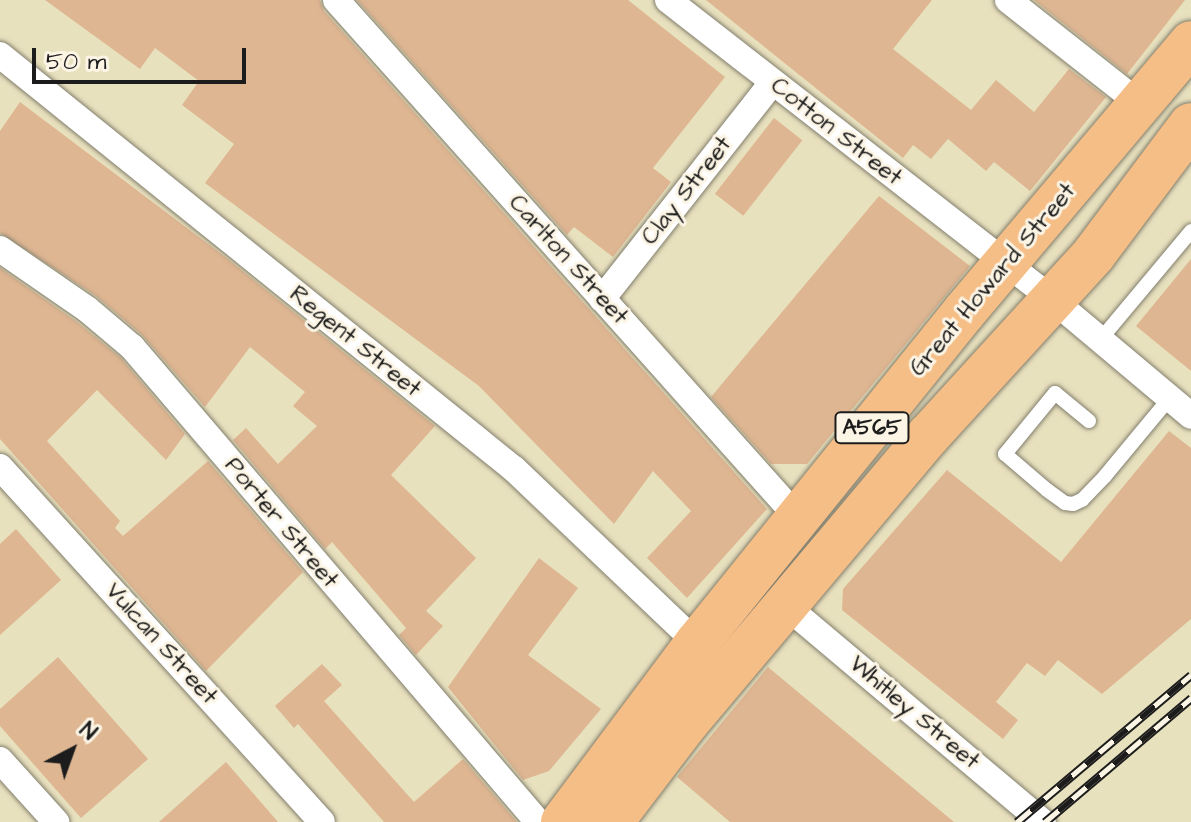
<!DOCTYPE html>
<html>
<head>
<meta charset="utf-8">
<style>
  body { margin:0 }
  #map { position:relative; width:1191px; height:822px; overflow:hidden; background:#e8e1be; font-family:"Architects Daughter",sans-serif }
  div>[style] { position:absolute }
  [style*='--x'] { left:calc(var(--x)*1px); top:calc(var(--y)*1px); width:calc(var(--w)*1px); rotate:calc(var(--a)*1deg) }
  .building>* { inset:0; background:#deb692; transform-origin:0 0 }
  .roads { filter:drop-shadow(0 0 2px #827e6d) drop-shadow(0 0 2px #827e6d) }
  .lane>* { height:14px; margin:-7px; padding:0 7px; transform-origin:7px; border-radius:7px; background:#fff }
  .street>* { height:26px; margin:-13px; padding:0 13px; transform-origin:13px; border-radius:13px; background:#fff }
  .highway>* { height:44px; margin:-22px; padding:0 22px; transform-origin:22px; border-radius:22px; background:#f6be87 }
  .rail>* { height:9px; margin-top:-4.5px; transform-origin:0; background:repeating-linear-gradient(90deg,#fcf5e5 0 18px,#1c1c1c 0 36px); box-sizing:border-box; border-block:2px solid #1c1c1c }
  span { translate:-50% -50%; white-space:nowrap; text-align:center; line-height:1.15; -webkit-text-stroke:6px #fcf5e5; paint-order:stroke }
  .shield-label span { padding:2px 6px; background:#fcf5e5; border:2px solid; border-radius:6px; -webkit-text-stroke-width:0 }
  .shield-label { font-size:22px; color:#1c1c1c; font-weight:700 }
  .street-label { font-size:24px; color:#1c1c1c }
  .north { position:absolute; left:32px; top:710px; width:80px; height:80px; -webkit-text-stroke:6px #fcf5e5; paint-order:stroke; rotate:41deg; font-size:22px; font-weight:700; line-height:32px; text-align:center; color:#1c1c1c }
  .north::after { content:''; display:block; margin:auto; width:28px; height:36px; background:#1c1c1c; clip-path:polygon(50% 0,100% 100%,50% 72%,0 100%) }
  .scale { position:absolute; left:32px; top:48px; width:214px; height:36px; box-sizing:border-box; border:4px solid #1c1c1c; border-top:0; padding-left:10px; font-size:24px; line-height:28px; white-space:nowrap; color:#1c1c1c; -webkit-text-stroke:6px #fcf5e5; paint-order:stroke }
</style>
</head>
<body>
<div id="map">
  <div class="building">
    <div style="clip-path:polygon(45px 0,320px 0,324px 11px,767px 509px,687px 598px,647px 558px,691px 511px,653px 471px,614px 524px,479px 386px,205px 183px,234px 144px,182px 105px,199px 81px,155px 48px,140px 69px)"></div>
    <div style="clip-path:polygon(357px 0,628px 0,725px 77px,653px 168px,671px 182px,613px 257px,574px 227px,567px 235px)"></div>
    <div style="clip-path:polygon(706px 0,932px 0,893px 49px,971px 110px,996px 80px,1034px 112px,1069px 69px,1106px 97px,1030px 191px,994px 162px,986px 171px,948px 139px,931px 159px,913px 145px,903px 158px)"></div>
    <div style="clip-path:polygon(1034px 0,1185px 0,1127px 74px)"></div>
    <div style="clip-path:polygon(20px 102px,224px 256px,435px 426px,391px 475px,476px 558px,426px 611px,443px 626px,416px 655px,399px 635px,406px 628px,332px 542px,325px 549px,233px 440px,246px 428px,278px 464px,317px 426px,293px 406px,305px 392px,250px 347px,205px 407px,142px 335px,96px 296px,0 233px,0 131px)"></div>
    <div style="left:774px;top:118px;width:36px;height:96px;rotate:38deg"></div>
    <div style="clip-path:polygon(879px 196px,970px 266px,807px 464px,771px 464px,711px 397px)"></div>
    <div style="clip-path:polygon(1191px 259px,1191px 371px,1136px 326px)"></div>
    <div style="clip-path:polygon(0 268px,77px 322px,121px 358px,185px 434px,166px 460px,97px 390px,47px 441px,120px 521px,115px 528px,123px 536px,208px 461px,303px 572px,206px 671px,0 439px)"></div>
    <div style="clip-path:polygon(1169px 431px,1191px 448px,1191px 619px,1102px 694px,1058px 660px,1045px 676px,1027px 663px,996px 702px,1018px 720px,1003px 739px,842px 610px,843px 589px,947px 470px,1061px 562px)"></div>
    <div style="clip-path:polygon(16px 529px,61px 580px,0 635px,0 544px)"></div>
    <div style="clip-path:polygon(539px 558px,578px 588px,528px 655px,601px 709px,549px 771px,523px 780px,448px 687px)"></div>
    <div style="clip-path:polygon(58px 657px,148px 759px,81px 818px,0 726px,0 709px)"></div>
    <div style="clip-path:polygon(322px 664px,342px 685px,324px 701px,414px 802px,463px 759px,517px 822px,384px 822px,298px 724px,294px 728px,275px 706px)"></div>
    <div style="clip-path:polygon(768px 667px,954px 822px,730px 822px,677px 777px)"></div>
    <div style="clip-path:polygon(226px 762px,278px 822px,159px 822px)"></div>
  </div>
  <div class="roads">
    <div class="lane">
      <div style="--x:1100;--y:340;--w:142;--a:-50.1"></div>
      <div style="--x:1089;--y:421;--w:44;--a:-140.5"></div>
      <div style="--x:1055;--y:393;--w:79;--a:129.3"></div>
      <div style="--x:1005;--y:454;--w:55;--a:40.6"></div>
      <div style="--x:1047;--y:490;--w:22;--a:36"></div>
      <div style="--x:1065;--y:503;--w:8;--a:7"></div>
      <div style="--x:1073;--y:504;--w:10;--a:-24"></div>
      <div style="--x:1082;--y:500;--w:33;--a:-46"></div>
      <div style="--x:1105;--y:476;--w:100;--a:-50.3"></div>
    </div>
    <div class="street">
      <div style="--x:336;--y:0;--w:697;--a:48.26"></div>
      <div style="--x:668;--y:0;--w:488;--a:37.9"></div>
      <div style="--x:1053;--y:300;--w:180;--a:40"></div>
      <div style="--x:1008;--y:0;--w:167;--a:38.2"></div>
      <div style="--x:0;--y:55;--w:660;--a:38.85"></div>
      <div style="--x:514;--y:469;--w:253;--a:43.6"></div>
      <div style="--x:0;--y:249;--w:106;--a:34.6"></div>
      <div style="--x:87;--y:309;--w:59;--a:40.2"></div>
      <div style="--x:132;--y:347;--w:625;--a:49.48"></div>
      <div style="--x:602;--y:299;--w:275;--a:-51.8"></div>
      <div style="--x:0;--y:467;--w:479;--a:47.8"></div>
      <div style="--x:785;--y:605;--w:337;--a:40.1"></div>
      <div style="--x:0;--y:760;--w:84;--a:47.9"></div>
    </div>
    <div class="highway">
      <div style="--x:563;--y:822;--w:224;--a:-53.2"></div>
      <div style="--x:697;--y:643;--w:425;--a:-51.1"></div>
      <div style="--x:964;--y:312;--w:352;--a:-49.8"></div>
      <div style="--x:611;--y:822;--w:127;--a:-52.7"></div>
      <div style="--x:688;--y:721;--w:374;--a:-49.9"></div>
      <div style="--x:929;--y:435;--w:245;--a:-47.6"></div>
      <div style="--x:1094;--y:254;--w:161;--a:-53.1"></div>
    </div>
  </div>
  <div class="rail">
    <div style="--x:1017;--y:822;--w:228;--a:-40.2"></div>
    <div style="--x:1045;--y:822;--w:192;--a:-40.3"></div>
  </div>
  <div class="shield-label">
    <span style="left:872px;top:428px">A565</span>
  </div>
  <div class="street-label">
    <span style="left:836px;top:132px;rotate:38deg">Cotton Street</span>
    <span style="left:687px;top:191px;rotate:-52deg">Clay Street</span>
    <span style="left:568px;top:260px;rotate:48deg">Carlton Street</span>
    <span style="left:993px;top:280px;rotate:-50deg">Great Howard Street</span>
    <span style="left:355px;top:342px;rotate:39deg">Regent Street</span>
    <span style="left:281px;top:523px;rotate:50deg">Porter Street</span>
    <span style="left:161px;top:644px;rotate:48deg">Vulcan Street</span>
    <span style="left:914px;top:713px;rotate:40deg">Whitley Street</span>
  </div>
  <div class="north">N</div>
  <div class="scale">50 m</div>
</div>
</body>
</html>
